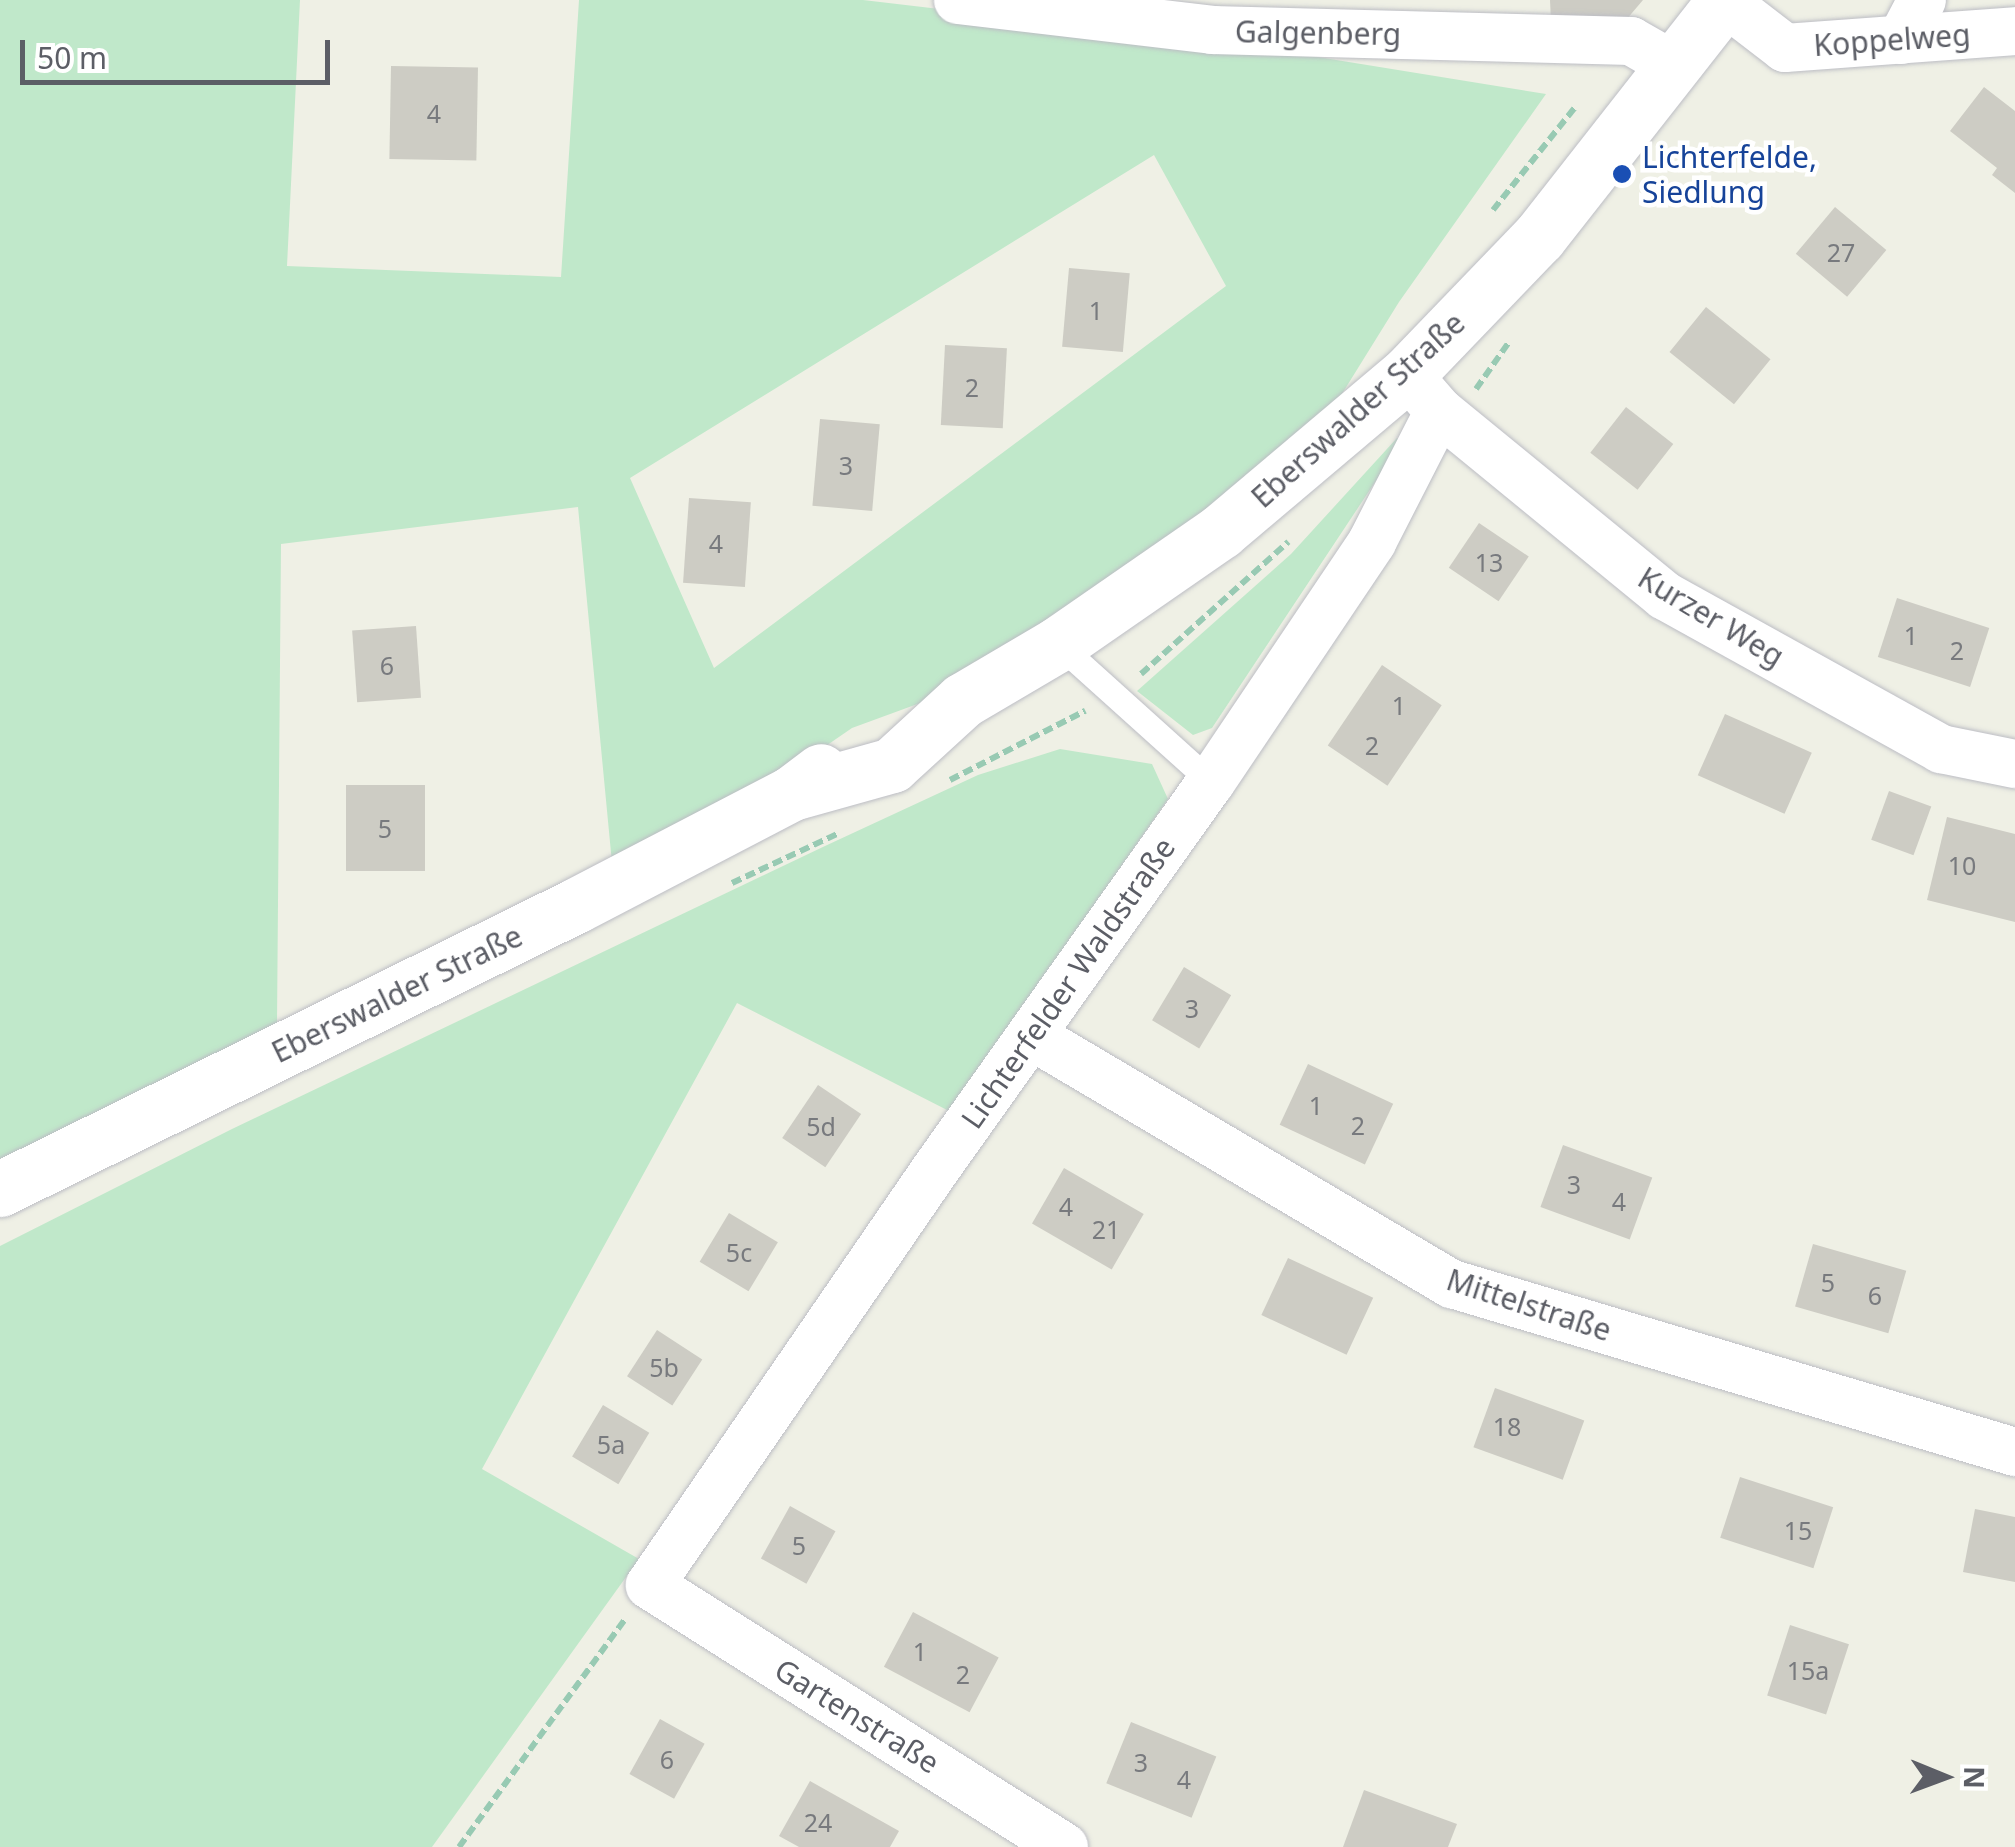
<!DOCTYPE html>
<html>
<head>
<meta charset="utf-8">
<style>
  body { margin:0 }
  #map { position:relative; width:2015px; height:1847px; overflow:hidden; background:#eff0e5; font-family:"Noto Sans",sans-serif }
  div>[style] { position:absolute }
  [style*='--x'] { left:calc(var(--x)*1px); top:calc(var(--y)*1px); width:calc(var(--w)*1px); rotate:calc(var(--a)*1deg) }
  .green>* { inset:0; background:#c0e8ca }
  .building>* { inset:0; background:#cdccc4; transform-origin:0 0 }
  .path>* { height:6px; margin-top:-3px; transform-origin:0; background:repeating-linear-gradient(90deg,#98cab3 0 10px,transparent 0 15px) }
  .roads { filter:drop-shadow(0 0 2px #bcbdc4) drop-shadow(0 0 2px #bcbdc4) }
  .lane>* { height:25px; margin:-12.5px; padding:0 12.5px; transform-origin:12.5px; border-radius:12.5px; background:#fff }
  .street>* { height:48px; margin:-24px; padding:0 24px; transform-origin:24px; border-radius:24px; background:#fff }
  .secondary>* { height:55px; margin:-27.5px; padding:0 27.5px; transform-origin:27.5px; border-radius:27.5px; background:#fff }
  .dots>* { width:28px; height:28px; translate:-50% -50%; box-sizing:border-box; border:5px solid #fff; border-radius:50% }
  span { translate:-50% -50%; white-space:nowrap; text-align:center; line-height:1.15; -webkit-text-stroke:9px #fff; paint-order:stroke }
  .number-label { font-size:25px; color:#787a7e }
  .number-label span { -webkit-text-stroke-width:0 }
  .street-label { font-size:30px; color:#5c5e66 }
  .transit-label { font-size:30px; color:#164399 }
  .left { translate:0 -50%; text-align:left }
  .north { position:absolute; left:1895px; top:1727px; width:100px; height:100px; -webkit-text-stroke:8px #fff; paint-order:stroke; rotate:91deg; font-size:28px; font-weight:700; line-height:40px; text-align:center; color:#5c5e66 }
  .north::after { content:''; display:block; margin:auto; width:35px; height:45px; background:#5c5e66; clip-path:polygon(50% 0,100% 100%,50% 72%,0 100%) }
  .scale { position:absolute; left:20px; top:40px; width:310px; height:45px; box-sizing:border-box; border:5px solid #5c5e66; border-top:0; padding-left:12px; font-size:30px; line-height:35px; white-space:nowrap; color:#5c5e66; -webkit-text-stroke:8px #fff; paint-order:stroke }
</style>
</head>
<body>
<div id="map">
  <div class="green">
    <div style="clip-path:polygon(evenodd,0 0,300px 0,287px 266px,561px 277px,579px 0,863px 0,1238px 44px,1546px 94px,1399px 302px,1322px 426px,1254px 487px,942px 695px,852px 728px,772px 783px,612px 863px,578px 507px,281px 544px,277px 1025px,0 1162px,0 0,1154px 155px,1226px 286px,714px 668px,630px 478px,1154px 155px)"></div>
    <div style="clip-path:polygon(1397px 438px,1401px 443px,1212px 728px,1193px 735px,1137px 691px,1291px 554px)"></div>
    <div style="clip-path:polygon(1060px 749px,1152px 764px,1168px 799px,951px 1112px,737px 1003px,482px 1469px,639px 1559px,432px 1847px,0 1847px,0 1246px,232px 1129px,825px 846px,978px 775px)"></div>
  </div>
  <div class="building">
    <div style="clip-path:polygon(1550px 0,1643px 0,1626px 20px,1551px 22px)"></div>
    <div style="left:391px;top:66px;width:87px;height:93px;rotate:1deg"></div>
    <div style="clip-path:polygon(1984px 87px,2015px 111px,2015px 193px,1992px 175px,1997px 168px,1950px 131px)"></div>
    <div style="left:1835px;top:207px;width:67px;height:61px;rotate:40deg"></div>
    <div style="left:1069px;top:268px;width:61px;height:79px;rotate:5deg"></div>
    <div style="left:1706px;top:307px;width:83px;height:58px;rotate:39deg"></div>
    <div style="left:945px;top:345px;width:62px;height:80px;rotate:3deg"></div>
    <div style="left:1626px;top:407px;width:60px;height:58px;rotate:38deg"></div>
    <div style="left:820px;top:419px;width:60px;height:87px;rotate:5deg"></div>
    <div style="left:689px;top:498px;width:62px;height:85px;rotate:4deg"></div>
    <div style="left:1479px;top:523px;width:60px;height:54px;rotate:34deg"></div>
    <div style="left:1897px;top:598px;width:97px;height:62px;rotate:18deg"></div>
    <div style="left:416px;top:626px;width:72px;height:64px;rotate:86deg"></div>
    <div style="left:1382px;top:665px;width:72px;height:97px;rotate:34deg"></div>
    <div style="left:1725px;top:714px;width:95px;height:67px;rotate:24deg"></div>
    <div style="left:346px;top:785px;width:79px;height:86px"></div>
    <div style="left:1889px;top:791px;width:45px;height:52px;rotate:20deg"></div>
    <div style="clip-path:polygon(1947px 817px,2015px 834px,2015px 922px,1927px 900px)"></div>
    <div style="left:1184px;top:967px;width:55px;height:62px;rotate:31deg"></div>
    <div style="left:1308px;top:1064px;width:94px;height:67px;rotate:25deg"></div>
    <div style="left:818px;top:1085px;width:52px;height:64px;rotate:34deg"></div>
    <div style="left:1563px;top:1145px;width:95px;height:66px;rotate:20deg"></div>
    <div style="left:1064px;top:1168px;width:92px;height:64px;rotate:30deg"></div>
    <div style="left:729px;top:1213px;width:57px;height:57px;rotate:31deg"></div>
    <div style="left:1813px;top:1244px;width:97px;height:65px;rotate:16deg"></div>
    <div style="left:1288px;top:1258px;width:94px;height:63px;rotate:25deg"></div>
    <div style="left:657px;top:1330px;width:54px;height:55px;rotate:33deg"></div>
    <div style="left:1495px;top:1388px;width:95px;height:63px;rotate:20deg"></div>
    <div style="left:603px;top:1405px;width:54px;height:60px;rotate:31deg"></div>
    <div style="left:1740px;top:1477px;width:98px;height:64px;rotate:18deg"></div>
    <div style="left:790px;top:1506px;width:52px;height:60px;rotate:29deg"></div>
    <div style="clip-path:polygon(1975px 1509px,2015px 1517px,2015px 1582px,1963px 1572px)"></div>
    <div style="left:913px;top:1612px;width:97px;height:62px;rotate:28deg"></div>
    <div style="left:1790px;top:1625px;width:62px;height:74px;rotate:18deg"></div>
    <div style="left:660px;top:1719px;width:51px;height:63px;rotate:29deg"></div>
    <div style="left:1131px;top:1722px;width:92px;height:66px;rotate:22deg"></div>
    <div style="clip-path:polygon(810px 1781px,899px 1831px,890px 1847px,799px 1847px,779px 1836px)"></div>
    <div style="clip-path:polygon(1364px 1790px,1457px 1824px,1448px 1847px,1343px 1847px)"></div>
  </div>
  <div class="path">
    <div style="--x:1493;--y:210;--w:133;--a:-51.4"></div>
    <div style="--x:1476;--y:389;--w:57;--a:-54.9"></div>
    <div style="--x:1141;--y:674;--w:198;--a:-41.9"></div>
    <div style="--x:950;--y:780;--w:152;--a:-27.1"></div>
    <div style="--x:732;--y:883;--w:118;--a:-25"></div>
    <div style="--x:459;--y:1847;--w:283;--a:-53.9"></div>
  </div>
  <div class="roads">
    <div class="lane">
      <div style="--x:1058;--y:644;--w:206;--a:42"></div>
    </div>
    <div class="street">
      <div style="--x:958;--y:0;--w:256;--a:6.7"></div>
      <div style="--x:1212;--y:30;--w:419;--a:1.5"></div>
      <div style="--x:1631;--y:41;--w:48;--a:29.7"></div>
      <div style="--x:1724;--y:1;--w:77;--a:37.6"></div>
      <div style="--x:1785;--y:48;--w:231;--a:-4.2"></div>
      <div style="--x:1901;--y:40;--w:45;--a:-62.3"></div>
      <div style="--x:1439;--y:411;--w:292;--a:39.3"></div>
      <div style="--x:1665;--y:596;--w:316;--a:29"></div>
      <div style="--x:1941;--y:749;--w:76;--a:11.5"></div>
      <div style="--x:1032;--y:1036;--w:488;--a:30.6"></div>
      <div style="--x:1452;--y:1284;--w:588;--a:16.62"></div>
      <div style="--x:1064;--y:1847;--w:490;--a:-147.7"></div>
      <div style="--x:650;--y:1585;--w:503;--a:-55.52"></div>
      <div style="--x:935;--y:1170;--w:476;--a:-54.6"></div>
      <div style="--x:1211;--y:782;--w:289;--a:-56.1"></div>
      <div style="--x:1372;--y:542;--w:147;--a:-62.9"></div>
      <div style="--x:1439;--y:411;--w:49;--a:-130.9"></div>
    </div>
    <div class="secondary">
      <div style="--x:792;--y:793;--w:104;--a:-15.6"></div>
      <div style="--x:892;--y:765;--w:96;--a:-42.5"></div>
      <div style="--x:963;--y:700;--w:110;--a:-30.5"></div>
      <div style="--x:1058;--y:644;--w:198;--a:-34.7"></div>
      <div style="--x:1221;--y:531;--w:243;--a:-40.2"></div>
      <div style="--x:1407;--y:374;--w:190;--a:-46.1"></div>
      <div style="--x:1539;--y:237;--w:301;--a:-51.9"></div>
      <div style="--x:0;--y:1189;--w:641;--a:-26.21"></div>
      <div style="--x:575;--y:906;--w:245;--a:-27.5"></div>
      <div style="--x:792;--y:793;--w:36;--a:-37"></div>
    </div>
  </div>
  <div class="dots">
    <div style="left:1622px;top:174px;background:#1a4fb4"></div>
  </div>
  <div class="number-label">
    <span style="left:434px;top:113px">4</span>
    <span style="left:1841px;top:252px">27</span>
    <span style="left:1096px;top:310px">1</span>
    <span style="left:972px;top:387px">2</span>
    <span style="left:846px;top:465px">3</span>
    <span style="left:716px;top:543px">4</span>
    <span style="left:1489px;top:562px">13</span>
    <span style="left:1911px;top:635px">1</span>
    <span style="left:1957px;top:650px">2</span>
    <span style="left:387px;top:665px">6</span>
    <span style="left:1399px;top:705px">1</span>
    <span style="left:1372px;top:745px">2</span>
    <span style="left:385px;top:828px">5</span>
    <span style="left:1962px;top:865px">10</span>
    <span style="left:1192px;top:1008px">3</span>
    <span style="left:1316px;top:1105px">1</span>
    <span style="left:1358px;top:1125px">2</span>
    <span style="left:821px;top:1126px">5d</span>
    <span style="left:1574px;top:1184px">3</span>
    <span style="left:1619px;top:1201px">4</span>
    <span style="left:1066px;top:1206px">4</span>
    <span style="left:1106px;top:1229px">21</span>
    <span style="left:739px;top:1252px">5c</span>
    <span style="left:1828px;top:1282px">5</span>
    <span style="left:1875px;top:1295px">6</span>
    <span style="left:664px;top:1367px">5b</span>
    <span style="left:1507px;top:1426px">18</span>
    <span style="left:611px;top:1444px">5a</span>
    <span style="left:1798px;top:1530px">15</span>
    <span style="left:799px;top:1545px">5</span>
    <span style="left:920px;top:1651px">1</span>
    <span style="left:1808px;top:1670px">15a</span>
    <span style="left:963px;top:1674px">2</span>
    <span style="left:667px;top:1759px">6</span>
    <span style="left:1141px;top:1762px">3</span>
    <span style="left:1184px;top:1779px">4</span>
    <span style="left:818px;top:1822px">24</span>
  </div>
  <div class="street-label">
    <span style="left:1318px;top:33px;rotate:1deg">Galgenberg</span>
    <span style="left:1892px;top:40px;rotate:-4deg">Koppelweg</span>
    <span style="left:1358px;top:410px;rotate:-42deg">Eberswalder Straße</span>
    <span style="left:1711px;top:617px;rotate:31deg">Kurzer Weg</span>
    <span style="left:1068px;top:983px;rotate:-55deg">Lichterfelder Waldstraße</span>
    <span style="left:397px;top:994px;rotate:-26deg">Eberswalder Straße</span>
    <span style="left:1529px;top:1305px;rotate:18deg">Mittelstraße</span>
    <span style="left:857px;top:1716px;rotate:32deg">Gartenstraße</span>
  </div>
  <div class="transit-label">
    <span class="left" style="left:1642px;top:174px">Lichterfelde,<br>Siedlung</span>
  </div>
  <div class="north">N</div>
  <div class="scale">50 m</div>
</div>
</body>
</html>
